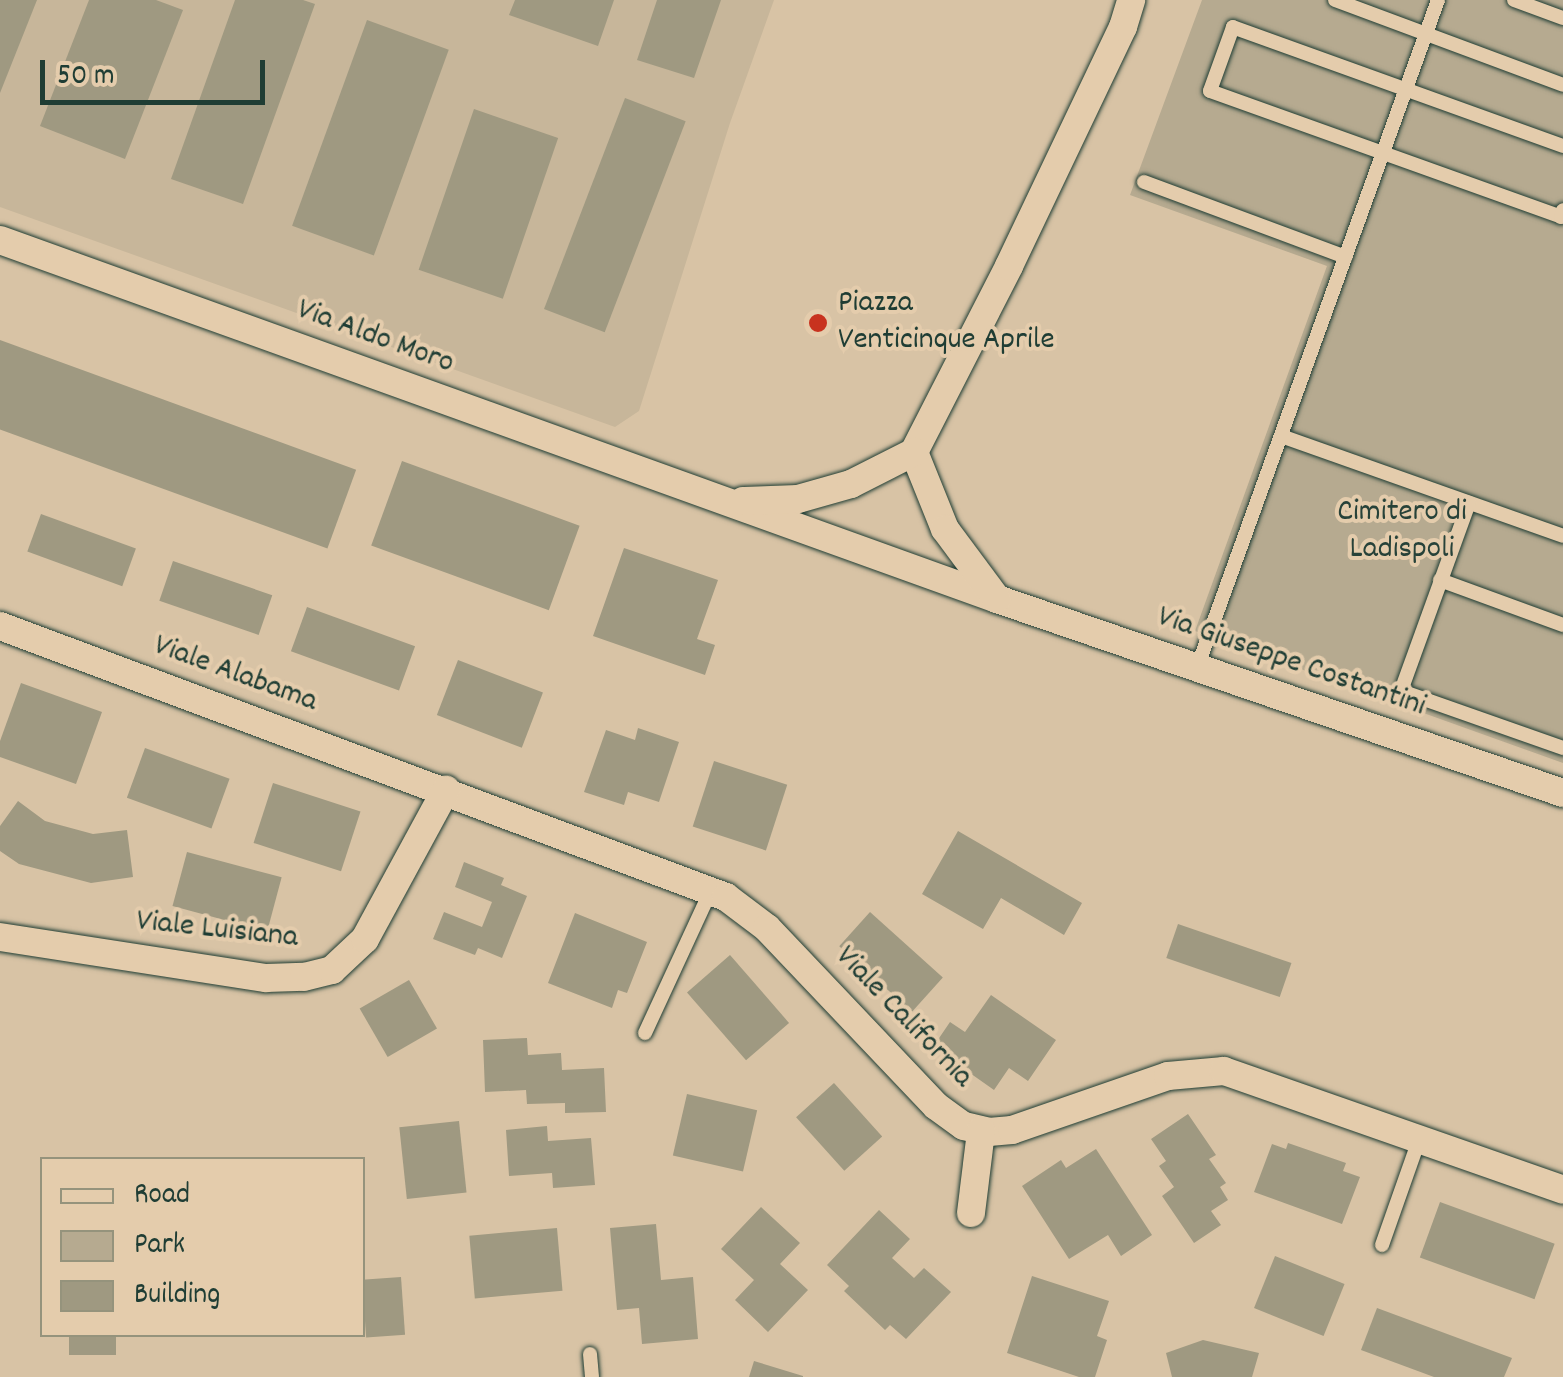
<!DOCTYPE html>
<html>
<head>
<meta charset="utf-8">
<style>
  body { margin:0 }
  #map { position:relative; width:1563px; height:1377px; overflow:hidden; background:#d8c3a5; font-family:Dekko,sans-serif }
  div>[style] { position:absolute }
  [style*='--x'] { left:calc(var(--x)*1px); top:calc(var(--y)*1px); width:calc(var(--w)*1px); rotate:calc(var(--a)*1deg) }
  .built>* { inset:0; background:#c7b69a }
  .green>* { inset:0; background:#b6aa90 }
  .building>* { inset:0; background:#9f9981; transform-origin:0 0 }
  .roads { filter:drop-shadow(0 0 2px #1f3d34) drop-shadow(0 0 2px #1f3d34) }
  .lane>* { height:14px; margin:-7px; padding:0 7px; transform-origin:7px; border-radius:7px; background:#e4ccac }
  .street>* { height:28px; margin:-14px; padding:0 14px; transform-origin:14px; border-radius:14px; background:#e4ccac }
  .dots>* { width:28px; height:28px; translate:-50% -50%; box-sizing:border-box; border:5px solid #e4ccac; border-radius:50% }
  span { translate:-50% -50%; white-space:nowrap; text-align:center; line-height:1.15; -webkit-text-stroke:8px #e4ccac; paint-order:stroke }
  .poi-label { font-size:32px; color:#1f3d34 }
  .left { translate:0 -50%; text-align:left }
  .street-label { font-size:32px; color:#1f3d34 }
  .park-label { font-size:32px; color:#274239 }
  .legend { position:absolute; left:40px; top:1157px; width:325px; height:180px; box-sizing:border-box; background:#e4ccac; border:2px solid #95937c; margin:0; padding:12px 18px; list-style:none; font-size:30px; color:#1f3d34 }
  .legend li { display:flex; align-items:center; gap:20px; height:50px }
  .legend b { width:50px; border:2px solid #95937c }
  .scale { position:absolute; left:40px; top:60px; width:225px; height:45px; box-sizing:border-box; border:5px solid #1f3d34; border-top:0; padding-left:12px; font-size:30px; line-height:35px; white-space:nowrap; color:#1f3d34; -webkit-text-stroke:8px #e4ccac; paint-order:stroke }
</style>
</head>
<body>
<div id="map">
  <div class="built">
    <div style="clip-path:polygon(0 0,774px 0,730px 123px,639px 411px,615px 427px,0 207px)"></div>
  </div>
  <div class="green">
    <div style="clip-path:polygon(1202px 0,1563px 0,1563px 763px,1195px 631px,1327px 266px,1130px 195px)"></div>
  </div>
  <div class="building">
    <div style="clip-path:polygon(0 0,37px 0,0 93px)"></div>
    <div style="clip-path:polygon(89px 0,156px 0,183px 10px,125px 159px,40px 126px)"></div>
    <div style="clip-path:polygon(235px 0,303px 0,315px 4px,243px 204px,171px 179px)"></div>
    <div style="clip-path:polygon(515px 0,614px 0,598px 46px,509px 15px)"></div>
    <div style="clip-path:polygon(657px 0,721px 0,694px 78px,637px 60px)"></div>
    <div style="left:367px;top:20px;width:87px;height:219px;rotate:20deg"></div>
    <div style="left:625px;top:98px;width:65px;height:226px;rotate:21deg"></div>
    <div style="left:474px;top:109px;width:89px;height:170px;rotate:19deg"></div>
    <div style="left:0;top:340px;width:379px;height:84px;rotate:20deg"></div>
    <div style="left:402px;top:461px;width:189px;height:90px;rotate:20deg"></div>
    <div style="left:41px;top:514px;width:101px;height:40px;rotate:20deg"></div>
    <div style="clip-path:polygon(624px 548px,718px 580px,697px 639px,715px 645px,705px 675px,593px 636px)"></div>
    <div style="left:173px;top:561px;width:105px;height:42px;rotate:19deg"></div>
    <div style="left:307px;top:607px;width:115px;height:47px;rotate:20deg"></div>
    <div style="left:458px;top:660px;width:91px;height:59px;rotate:21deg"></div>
    <div style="clip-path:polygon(21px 683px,102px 712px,76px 784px,0 757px,0 741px)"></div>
    <div style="clip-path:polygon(638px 728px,679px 742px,659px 802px,628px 792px,624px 805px,584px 792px,606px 730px,635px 740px)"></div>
    <div style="left:145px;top:748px;width:90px;height:53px;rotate:20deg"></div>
    <div style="left:714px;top:761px;width:77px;height:69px;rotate:18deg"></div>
    <div style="left:273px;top:783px;width:92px;height:63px;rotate:18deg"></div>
    <div style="clip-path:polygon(18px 801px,45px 821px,93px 834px,127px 830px,133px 877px,91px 883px,19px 864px,0 851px,0 826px)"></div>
    <div style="clip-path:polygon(958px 831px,1082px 903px,1064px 935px,1001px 898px,983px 929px,922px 894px)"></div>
    <div style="left:187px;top:852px;width:98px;height:56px;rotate:15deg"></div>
    <div style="clip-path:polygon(464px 862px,504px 878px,501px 885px,527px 896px,502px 958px,478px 948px,475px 955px,433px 939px,444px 912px,482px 927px,492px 902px,455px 887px)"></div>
    <div style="left:870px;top:912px;width:98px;height:46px;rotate:42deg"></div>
    <div style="clip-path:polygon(575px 913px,647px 942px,627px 993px,618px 990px,612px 1008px,548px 983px)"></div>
    <div style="left:1178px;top:924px;width:120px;height:36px;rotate:19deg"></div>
    <div style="left:730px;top:955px;width:90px;height:57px;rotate:49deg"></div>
    <div style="left:409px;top:980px;width:56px;height:57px;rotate:60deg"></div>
    <div style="clip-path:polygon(991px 995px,1056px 1040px,1028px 1081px,1009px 1068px,994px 1090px,933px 1047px,950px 1022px,965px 1032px)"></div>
    <div style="clip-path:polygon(527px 1038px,528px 1055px,561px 1053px,562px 1070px,604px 1068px,606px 1112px,565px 1113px,565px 1103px,527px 1104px,526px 1090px,485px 1092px,483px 1040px)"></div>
    <div style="left:834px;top:1083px;width:72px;height:51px;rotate:48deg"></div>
    <div style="left:687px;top:1094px;width:72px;height:63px;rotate:13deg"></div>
    <div style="clip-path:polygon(1188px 1114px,1216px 1155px,1209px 1159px,1226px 1183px,1220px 1187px,1228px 1200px,1211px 1211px,1221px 1225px,1194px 1243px,1162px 1196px,1174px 1187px,1159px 1166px,1166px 1161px,1151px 1139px)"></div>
    <div style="left:459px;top:1121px;width:72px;height:60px;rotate:84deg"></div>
    <div style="clip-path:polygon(547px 1126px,548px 1141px,591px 1138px,595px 1185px,553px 1188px,552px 1173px,509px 1176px,506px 1130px)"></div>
    <div style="clip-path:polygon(1288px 1143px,1346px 1163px,1343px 1171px,1360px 1177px,1342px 1224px,1254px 1192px,1272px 1144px,1286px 1149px)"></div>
    <div style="clip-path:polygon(1096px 1149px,1152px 1235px,1121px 1256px,1108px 1235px,1069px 1259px,1022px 1186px,1061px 1160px,1066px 1168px)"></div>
    <div style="left:1440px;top:1202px;width:122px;height:59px;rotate:20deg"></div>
    <div style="clip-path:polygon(761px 1207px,800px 1243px,780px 1264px,808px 1290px,768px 1332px,735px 1300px,754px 1280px,721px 1249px)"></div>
    <div style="clip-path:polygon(879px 1210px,910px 1239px,892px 1258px,914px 1278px,924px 1268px,951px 1292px,906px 1339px,890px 1325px,885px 1330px,844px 1291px,849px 1286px,827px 1265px)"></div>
    <div style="clip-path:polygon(656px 1224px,661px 1280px,693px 1277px,698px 1339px,642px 1344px,639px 1308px,617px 1310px,610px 1228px)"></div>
    <div style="left:557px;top:1228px;width:63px;height:88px;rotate:85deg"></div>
    <div style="left:1275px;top:1256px;width:75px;height:56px;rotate:22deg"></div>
    <div style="clip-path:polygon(1032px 1276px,1109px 1301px,1097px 1336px,1107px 1340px,1095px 1377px,1079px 1377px,1007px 1353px)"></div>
    <div style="left:401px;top:1277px;width:58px;height:39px;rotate:86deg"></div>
    <div style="clip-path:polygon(1377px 1308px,1512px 1358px,1504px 1377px,1434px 1377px,1361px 1350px)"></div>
    <div style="left:69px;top:1334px;width:47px;height:21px"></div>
    <div style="clip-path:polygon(1203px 1340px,1259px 1353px,1252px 1377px,1172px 1377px,1166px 1353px)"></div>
    <div style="clip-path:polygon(754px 1361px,803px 1376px,803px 1377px,749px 1377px)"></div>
  </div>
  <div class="roads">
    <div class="lane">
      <div style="--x:1335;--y:0;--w:243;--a:20.4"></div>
      <div style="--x:1514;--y:0;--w:52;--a:20.2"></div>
      <div style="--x:1563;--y:146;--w:351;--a:-160.2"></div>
      <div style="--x:1233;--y:27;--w:68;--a:109.8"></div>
      <div style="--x:1210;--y:91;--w:373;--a:19.7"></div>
      <div style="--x:1561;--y:217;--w:7;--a:-74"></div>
      <div style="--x:1144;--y:182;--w:215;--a:20.4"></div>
      <div style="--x:1281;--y:436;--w:299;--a:19.5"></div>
      <div style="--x:1469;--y:503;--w:200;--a:109.9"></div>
      <div style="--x:1401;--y:691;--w:172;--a:19.4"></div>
      <div style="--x:1440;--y:580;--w:131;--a:20.1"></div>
      <div style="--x:1197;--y:668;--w:710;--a:-70.16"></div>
      <div style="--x:645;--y:1033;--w:157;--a:-65.2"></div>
      <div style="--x:1382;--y:1245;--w:111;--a:-70.6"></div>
      <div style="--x:590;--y:1354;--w:23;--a:85"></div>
    </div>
    <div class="street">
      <div style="--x:0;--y:240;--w:1060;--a:19.8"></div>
      <div style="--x:997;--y:599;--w:598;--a:18.92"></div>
      <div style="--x:914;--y:452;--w:209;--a:-62.9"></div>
      <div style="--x:1009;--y:266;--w:265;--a:-64.5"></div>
      <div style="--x:1123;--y:27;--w:28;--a:-73"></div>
      <div style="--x:914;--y:452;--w:83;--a:68.1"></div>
      <div style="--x:945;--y:529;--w:87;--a:53.4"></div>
      <div style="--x:743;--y:501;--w:55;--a:-2.1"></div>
      <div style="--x:798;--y:499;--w:55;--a:-15.8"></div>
      <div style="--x:851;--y:484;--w:71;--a:-26.9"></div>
      <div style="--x:0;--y:626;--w:775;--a:20.47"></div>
      <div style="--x:726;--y:897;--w:51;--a:37.1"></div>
      <div style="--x:767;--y:928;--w:245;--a:46.5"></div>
      <div style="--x:936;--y:1106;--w:34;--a:36"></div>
      <div style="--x:964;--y:1126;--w:26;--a:13"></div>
      <div style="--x:989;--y:1132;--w:23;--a:-5"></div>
      <div style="--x:1012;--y:1130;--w:165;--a:-19.1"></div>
      <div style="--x:1168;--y:1076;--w:56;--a:-5.1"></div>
      <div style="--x:1224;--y:1071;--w:359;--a:19.3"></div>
      <div style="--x:0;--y:937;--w:269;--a:8.8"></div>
      <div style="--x:266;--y:978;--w:38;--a:-2"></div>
      <div style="--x:304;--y:977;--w:29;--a:-14"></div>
      <div style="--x:332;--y:970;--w:45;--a:-43.2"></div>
      <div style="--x:365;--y:939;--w:170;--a:-61.5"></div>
      <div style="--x:971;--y:1213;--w:83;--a:-83"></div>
    </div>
  </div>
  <div class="dots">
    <div style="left:818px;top:323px;background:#c8321e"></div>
  </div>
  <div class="poi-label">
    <span class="left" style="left:838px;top:323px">Piazza<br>Venticinque Aprile</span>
  </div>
  <div class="street-label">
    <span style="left:375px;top:338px;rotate:20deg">Via Aldo Moro</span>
    <span style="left:1291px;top:663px;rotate:19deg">Via Giuseppe Costantini</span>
    <span style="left:235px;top:675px;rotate:20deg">Viale Alabama</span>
    <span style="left:217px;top:931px;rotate:6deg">Viale Luisiana</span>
    <span style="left:903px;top:1018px;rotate:46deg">Viale California</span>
  </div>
  <div class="park-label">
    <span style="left:1402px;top:532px">Cimitero di<br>Ladispoli</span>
  </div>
  <ul class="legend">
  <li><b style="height:12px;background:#e4ccac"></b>Road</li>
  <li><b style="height:28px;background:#b6aa90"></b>Park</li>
  <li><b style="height:28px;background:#9f9981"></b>Building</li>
  </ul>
  <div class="scale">50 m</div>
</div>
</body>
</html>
